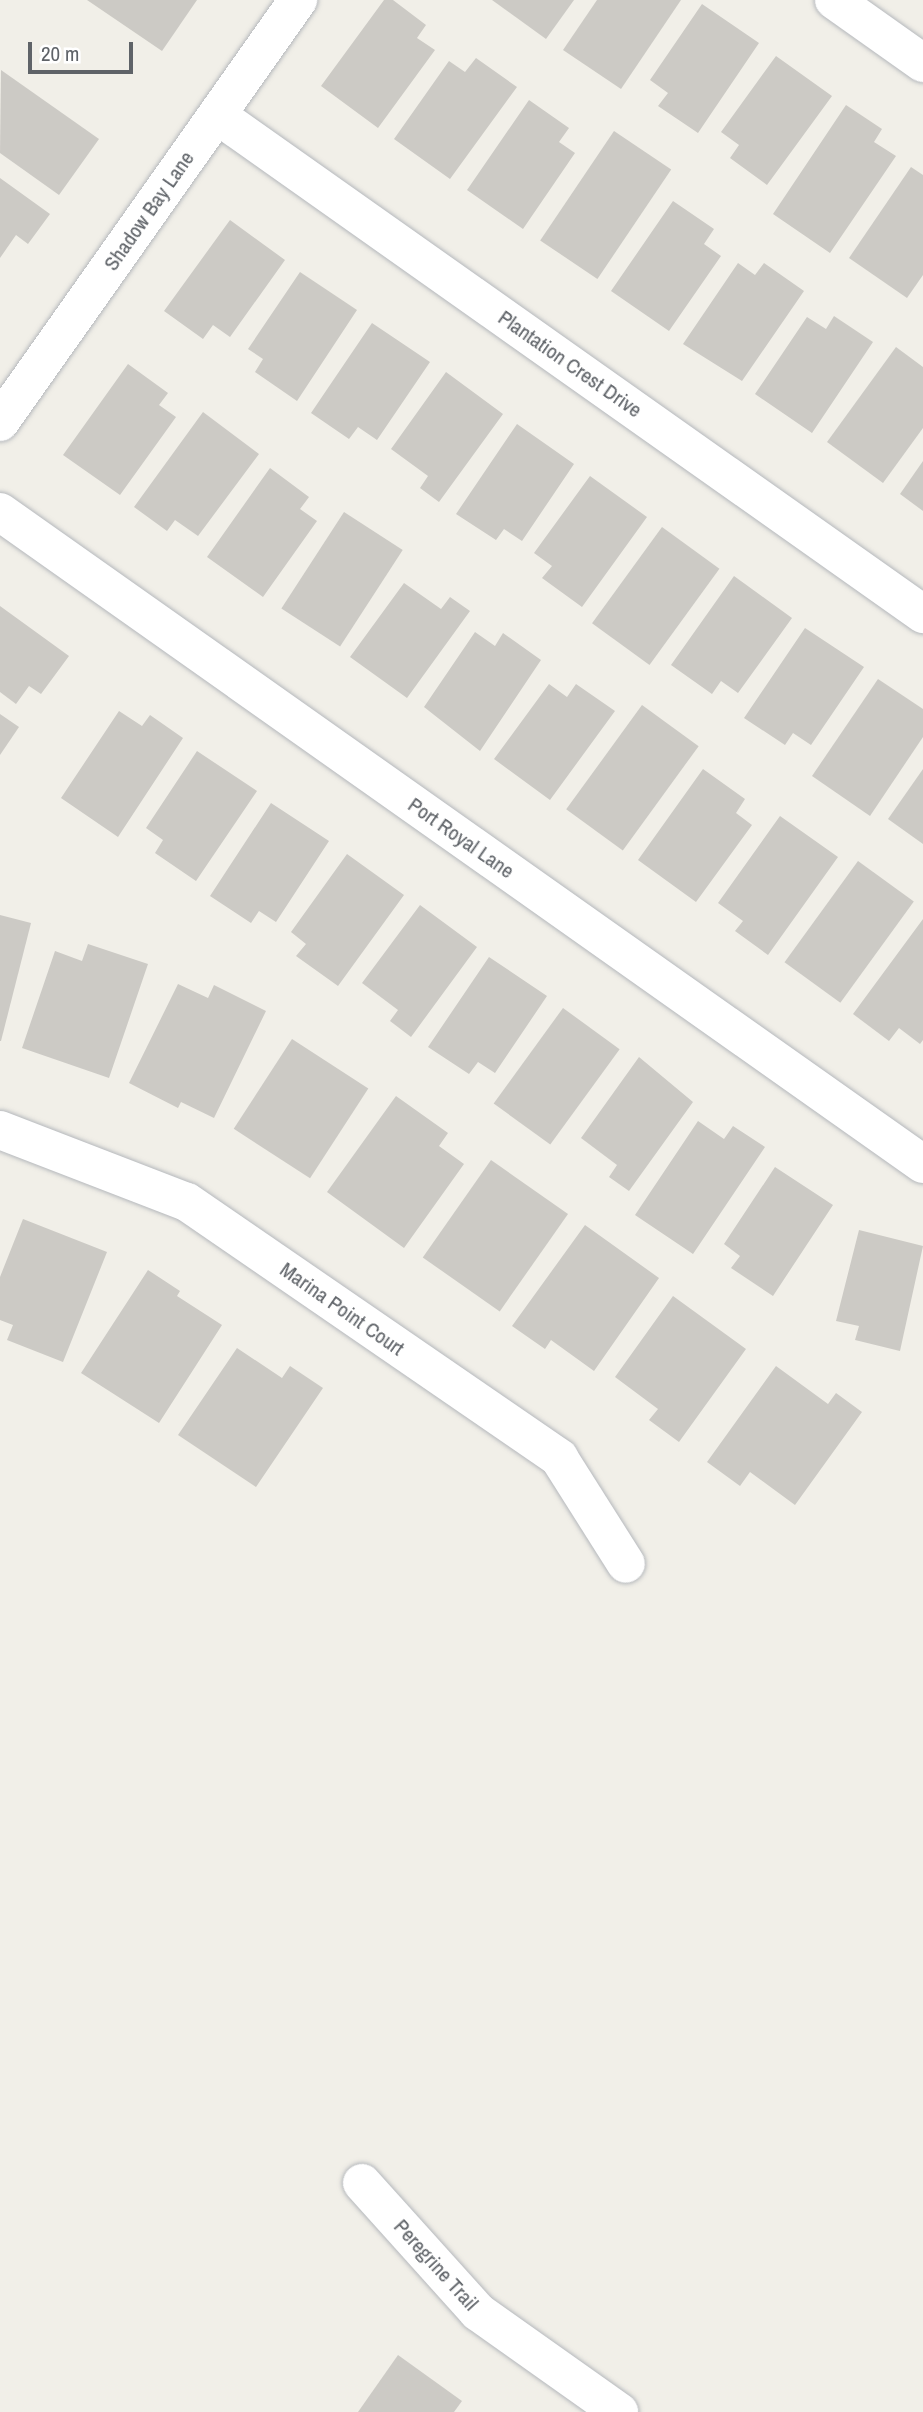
<!DOCTYPE html>
<html>
<head>
<meta charset="utf-8">
<style>
  body { margin:0 }
  #map { position:relative; width:923px; height:2412px; overflow:hidden; background:#f1efe8; font-family:"Archivo Narrow",sans-serif }
  div>[style] { position:absolute }
  [style*='--x'] { left:calc(var(--x)*1px); top:calc(var(--y)*1px); width:calc(var(--w)*1px); rotate:calc(var(--a)*1deg) }
  .building>* { inset:0; background:#cccac5; transform-origin:0 0 }
  .roads { filter:drop-shadow(0 0 2px #b5b8bc) drop-shadow(0 0 2px #b5b8bc) }
  .minor>* { height:38px; margin:-19px; padding:0 19px; transform-origin:19px; border-radius:19px; background:#fff }
  span { translate:-50% -50%; white-space:nowrap; text-align:center; line-height:1.15; -webkit-text-stroke:5px #fff; paint-order:stroke }
  .street-label { font-size:21px; color:#5f6368 }
  .scale { position:absolute; left:28px; top:42px; width:105px; height:32px; box-sizing:border-box; border:4px solid #5f6368; border-top:0; padding-left:9px; font-size:21px; line-height:24px; white-space:nowrap; color:#5f6368; -webkit-text-stroke:5px #fff; paint-order:stroke }
</style>
</head>
<body>
<div id="map">
  <div class="building">
    <div style="clip-path:polygon(87px 0,197px 0,162px 51px)"></div>
    <div style="clip-path:polygon(384px 0,393px 0,426px 25px,417px 38px,435px 50px,378px 128px,321px 86px)"></div>
    <div style="clip-path:polygon(492px 0,574px 0,546px 39px)"></div>
    <div style="clip-path:polygon(597px 0,681px 0,621px 89px,563px 50px)"></div>
    <div style="clip-path:polygon(702px 4px,759px 43px,698px 133px,658px 106px,668px 93px,650px 80px)"></div>
    <div style="clip-path:polygon(776px 56px,832px 96px,767px 185px,730px 158px,739px 145px,721px 132px)"></div>
    <div style="clip-path:polygon(476px 58px,517px 87px,450px 179px,394px 139px,449px 61px,465px 72px)"></div>
    <div style="clip-path:polygon(1px 70px,99px 139px,59px 195px,0 153px)"></div>
    <div style="clip-path:polygon(529px 100px,569px 128px,559px 142px,575px 153px,523px 229px,467px 190px)"></div>
    <div style="clip-path:polygon(846px 105px,882px 129px,874px 142px,896px 156px,830px 253px,773px 214px)"></div>
    <div style="left:614px;top:131px;width:69px;height:132px;rotate:34deg"></div>
    <div style="clip-path:polygon(911px 167px,923px 175px,923px 275px,907px 298px,849px 258px)"></div>
    <div style="clip-path:polygon(0 178px,50px 214px,28px 244px,16px 235px,0 258px)"></div>
    <div style="clip-path:polygon(673px 201px,714px 229px,704px 244px,721px 256px,669px 331px,611px 291px)"></div>
    <div style="clip-path:polygon(230px 220px,285px 260px,230px 337px,213px 325px,203px 339px,164px 311px)"></div>
    <div style="clip-path:polygon(738px 263px,755px 275px,764px 263px,804px 291px,742px 381px,683px 344px)"></div>
    <div style="clip-path:polygon(300px 272px,357px 310px,297px 401px,255px 372px,263px 359px,248px 349px)"></div>
    <div style="clip-path:polygon(834px 316px,873px 342px,812px 433px,755px 394px,807px 317px,826px 329px)"></div>
    <div style="clip-path:polygon(372px 323px,430px 362px,377px 440px,358px 427px,349px 439px,311px 413px)"></div>
    <div style="clip-path:polygon(896px 347px,923px 367px,923px 428px,883px 483px,827px 442px)"></div>
    <div style="clip-path:polygon(128px 364px,168px 393px,159px 405px,176px 417px,120px 495px,63px 455px)"></div>
    <div style="clip-path:polygon(446px 372px,503px 414px,439px 502px,420px 488px,428px 476px,391px 449px)"></div>
    <div style="clip-path:polygon(203px 412px,259px 454px,198px 536px,175px 520px,167px 531px,134px 507px)"></div>
    <div style="clip-path:polygon(517px 424px,574px 464px,522px 541px,504px 529px,496px 540px,456px 514px)"></div>
    <div style="clip-path:polygon(923px 461px,923px 511px,900px 494px)"></div>
    <div style="clip-path:polygon(270px 468px,309px 497px,300px 509px,317px 521px,263px 597px,207px 557px)"></div>
    <div style="clip-path:polygon(590px 476px,647px 517px,582px 607px,542px 578px,552px 566px,534px 553px)"></div>
    <div style="left:344px;top:512px;width:70px;height:115px;rotate:33deg"></div>
    <div style="left:662px;top:527px;width:71px;height:119px;rotate:36deg"></div>
    <div style="clip-path:polygon(734px 576px,792px 618px,738px 693px,721px 681px,712px 694px,671px 665px)"></div>
    <div style="clip-path:polygon(404px 583px,441px 609px,450px 597px,470px 611px,407px 698px,350px 657px)"></div>
    <div style="clip-path:polygon(0 606px,69px 656px,41px 694px,29px 686px,16px 704px,0 692px)"></div>
    <div style="clip-path:polygon(805px 628px,864px 667px,811px 745px,793px 733px,785px 745px,744px 718px)"></div>
    <div style="clip-path:polygon(475px 632px,495px 646px,503px 633px,541px 660px,480px 751px,424px 707px)"></div>
    <div style="clip-path:polygon(878px 679px,923px 709px,923px 737px,870px 816px,812px 776px)"></div>
    <div style="clip-path:polygon(549px 684px,567px 697px,576px 684px,615px 711px,550px 800px,494px 759px)"></div>
    <div style="left:642px;top:705px;width:70px;height:129px;rotate:36deg"></div>
    <div style="clip-path:polygon(119px 711px,142px 726px,150px 715px,183px 738px,118px 837px,61px 798px)"></div>
    <div style="clip-path:polygon(0 714px,19px 727px,0 755px)"></div>
    <div style="clip-path:polygon(197px 751px,257px 791px,196px 881px,155px 853px,163px 840px,146px 828px)"></div>
    <div style="clip-path:polygon(703px 769px,745px 799px,736px 813px,752px 825px,696px 902px,638px 860px)"></div>
    <div style="clip-path:polygon(923px 769px,923px 844px,888px 819px)"></div>
    <div style="clip-path:polygon(271px 803px,329px 841px,276px 922px,259px 911px,251px 923px,210px 896px)"></div>
    <div style="clip-path:polygon(780px 816px,838px 857px,768px 955px,735px 931px,743px 921px,718px 903px)"></div>
    <div style="clip-path:polygon(347px 854px,404px 895px,338px 986px,296px 956px,306px 944px,291px 932px)"></div>
    <div style="left:858px;top:861px;width:69px;height:125px;rotate:36deg"></div>
    <div style="clip-path:polygon(420px 905px,477px 947px,411px 1037px,390px 1021px,398px 1010px,362px 983px)"></div>
    <div style="clip-path:polygon(0 915px,31px 923px,1px 1041px,0 1041px)"></div>
    <div style="clip-path:polygon(923px 919px,923px 1040px,920px 1044px,899px 1028px,889px 1041px,853px 1014px)"></div>
    <div style="clip-path:polygon(88px 944px,148px 964px,109px 1078px,22px 1048px,55px 951px,82px 961px)"></div>
    <div style="clip-path:polygon(489px 957px,547px 996px,495px 1073px,478px 1062px,469px 1074px,428px 1047px)"></div>
    <div style="clip-path:polygon(178px 984px,208px 998px,214px 985px,266px 1011px,214px 1118px,181px 1102px,178px 1108px,129px 1083px)"></div>
    <div style="left:563px;top:1008px;width:70px;height:118px;rotate:36deg"></div>
    <div style="left:292px;top:1039px;width:91px;height:107px;rotate:33deg"></div>
    <div style="clip-path:polygon(639px 1057px,693px 1102px,629px 1191px,609px 1177px,617px 1165px,581px 1138px)"></div>
    <div style="clip-path:polygon(396px 1096px,448px 1133px,439px 1146px,464px 1164px,404px 1248px,327px 1192px)"></div>
    <div style="clip-path:polygon(698px 1121px,724px 1139px,733px 1126px,765px 1147px,693px 1254px,635px 1215px)"></div>
    <div style="left:491px;top:1160px;width:94px;height:119px;rotate:35deg"></div>
    <div style="clip-path:polygon(775px 1167px,833px 1205px,773px 1296px,731px 1268px,740px 1256px,724px 1244px)"></div>
    <div style="clip-path:polygon(23px 1219px,107px 1252px,63px 1362px,7px 1340px,13px 1325px,0 1320px,0 1277px)"></div>
    <div style="clip-path:polygon(585px 1225px,659px 1278px,594px 1371px,551px 1340px,545px 1349px,512px 1326px)"></div>
    <div style="clip-path:polygon(859px 1230px,923px 1246px,900px 1351px,855px 1340px,859px 1326px,836px 1321px)"></div>
    <div style="clip-path:polygon(148px 1270px,180px 1291px,177px 1296px,222px 1325px,159px 1423px,81px 1373px)"></div>
    <div style="clip-path:polygon(673px 1296px,746px 1349px,679px 1442px,649px 1420px,658px 1409px,615px 1377px)"></div>
    <div style="clip-path:polygon(237px 1348px,282px 1378px,290px 1366px,323px 1388px,256px 1487px,178px 1435px)"></div>
    <div style="clip-path:polygon(776px 1366px,828px 1404px,836px 1393px,862px 1412px,795px 1505px,750px 1472px,740px 1486px,707px 1462px)"></div>
    <div style="clip-path:polygon(398px 2355px,462px 2401px,454px 2412px,358px 2412px)"></div>
  </div>
  <div class="roads">
    <div class="minor">
      <div style="--x:834;--y:0;--w:109;--a:35.3"></div>
      <div style="--x:217;--y:115;--w:865;--a:35.25"></div>
      <div style="--x:0;--y:422;--w:517;--a:-54.77"></div>
      <div style="--x:0;--y:512;--w:1130;--a:35.24"></div>
      <div style="--x:0;--y:1130;--w:200;--a:21.1"></div>
      <div style="--x:187;--y:1202;--w:452;--a:34.5"></div>
      <div style="--x:559;--y:1458;--w:125;--a:57.7"></div>
      <div style="--x:362;--y:2183;--w:173;--a:48"></div>
      <div style="--x:478;--y:2312;--w:173;--a:35.3"></div>
    </div>
  </div>
  <div class="street-label">
    <span style="left:149px;top:211px;rotate:-55deg">Shadow Bay Lane</span>
    <span style="left:570px;top:364px;rotate:35deg">Plantation Crest Drive</span>
    <span style="left:461px;top:838px;rotate:35deg">Port Royal Lane</span>
    <span style="left:342px;top:1309px;rotate:35deg">Marina Point Court</span>
    <span style="left:436px;top:2265px;rotate:48deg">Peregrine Trail</span>
  </div>
  <div class="scale">20 m</div>
</div>
</body>
</html>
